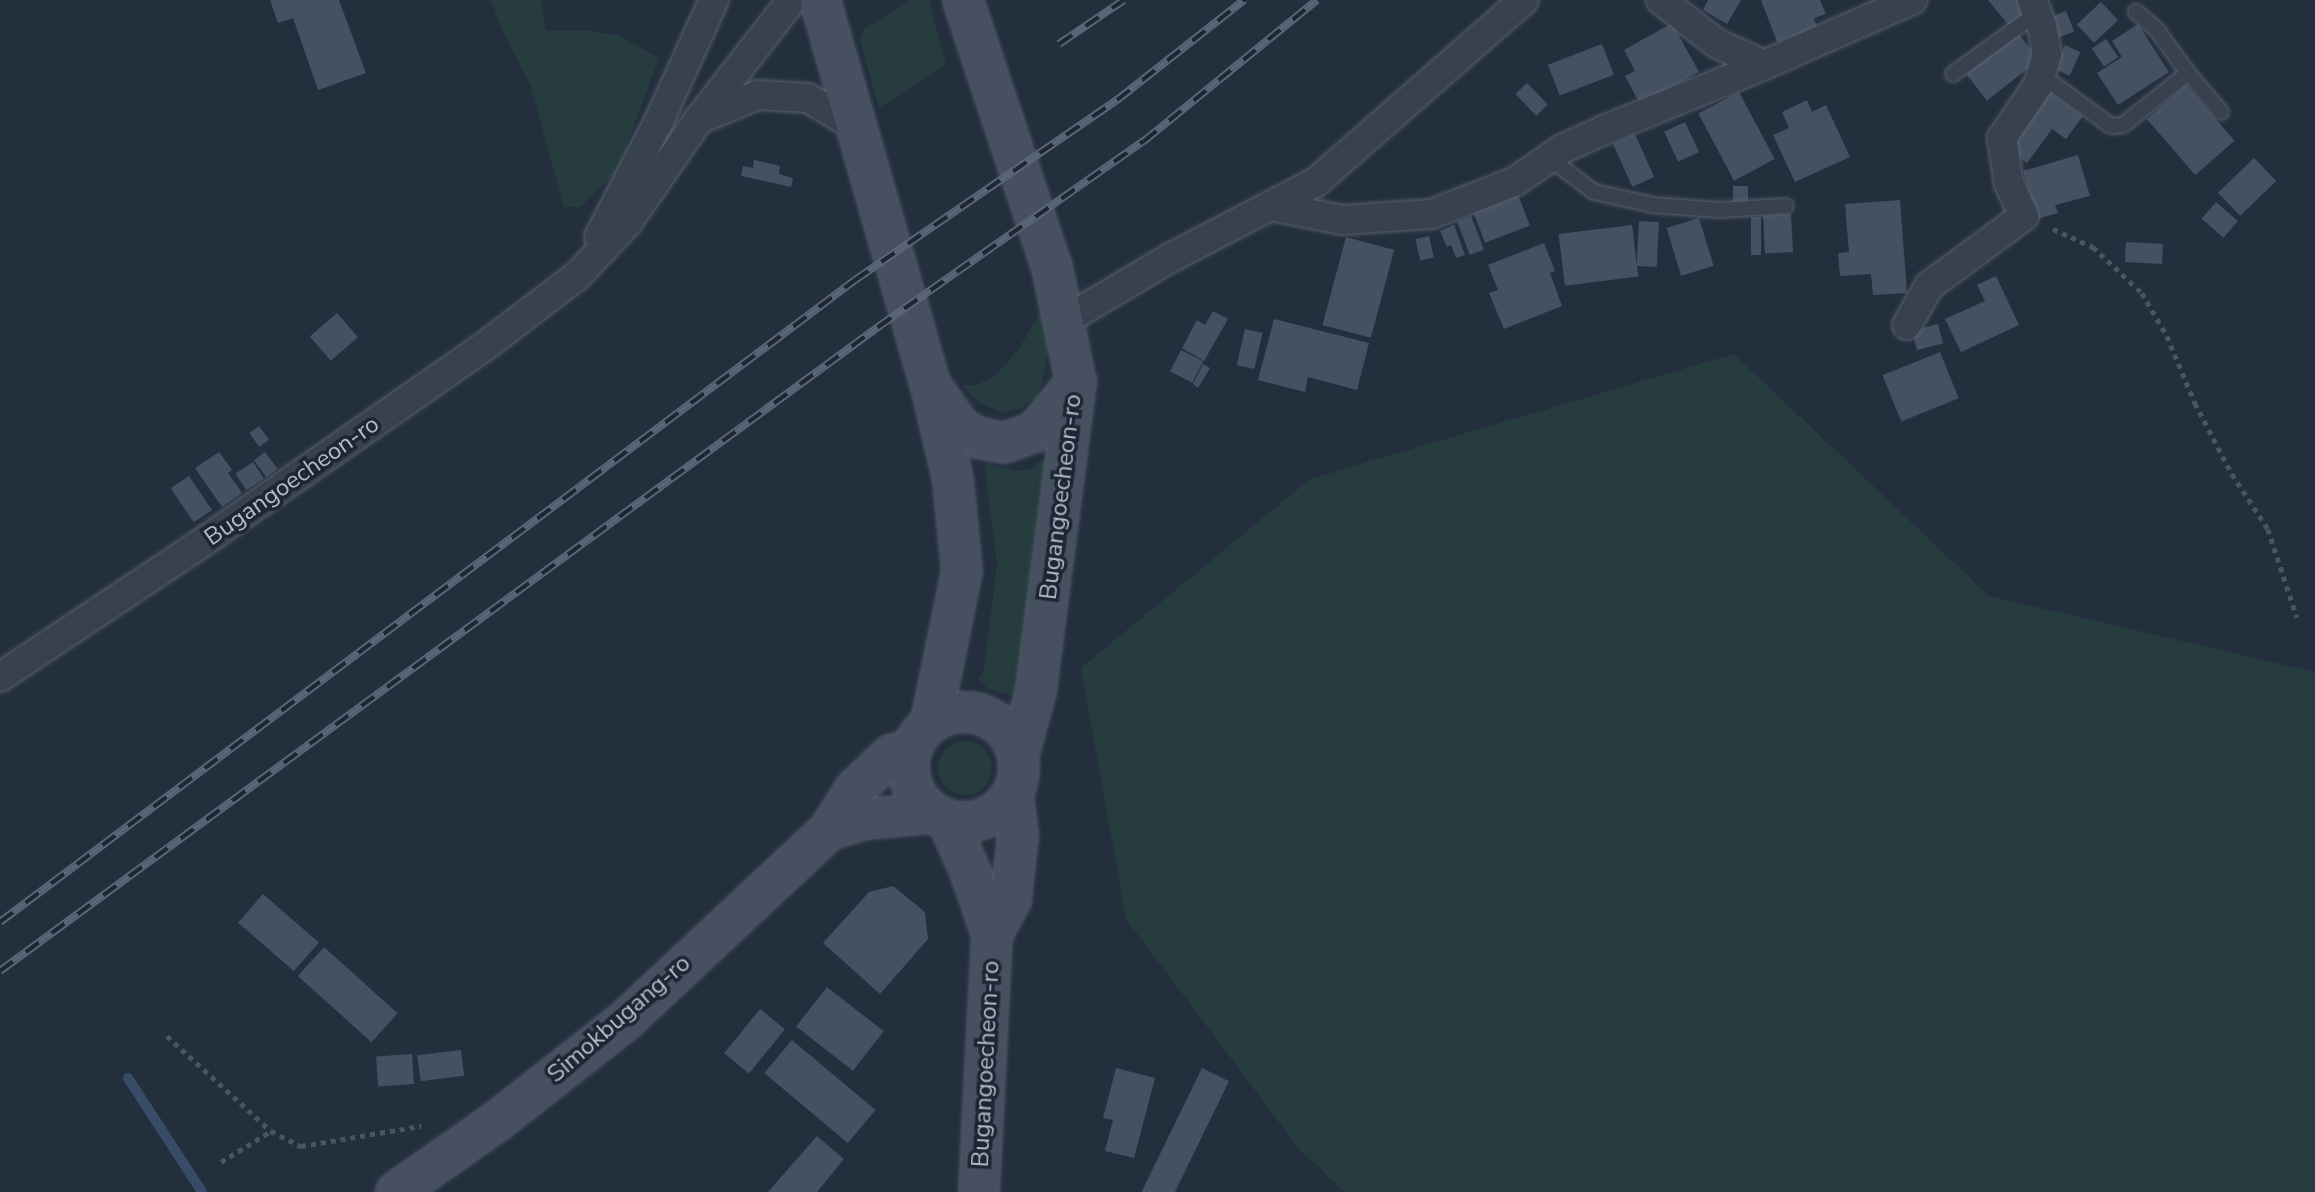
<!DOCTYPE html>
<html>
<head>
<meta charset="utf-8">
<style>
  body { margin:0 }
  #map { position:relative; width:2315px; height:1192px; overflow:hidden; background:#242f3e; font-family:"Nunito Sans",sans-serif }
  div>[style] { position:absolute }
  [style*='--x'] { left:calc(var(--x)*1px); top:calc(var(--y)*1px); width:calc(var(--w)*1px); rotate:calc(var(--a)*1deg) }
  .green>* { inset:0; background:#263c3f }
  .round { border-radius:50% }
  .stream>* { height:10px; margin:-5px; padding:0 5px; transform-origin:5px; border-radius:5px; background:#394c67 }
  .building>* { inset:0; background:#455162; transform-origin:0 0 }
  .path>* { height:4.5px; margin-top:-2.25px; transform-origin:0; background:repeating-linear-gradient(90deg,#44595c 0 5px,transparent 0 10px) }
  .roads { filter:drop-shadow(0 0 2px #565f6c) drop-shadow(0 0 2px #565f6c) }
  .lane>* { height:14px; margin:-7px; padding:0 7px; transform-origin:7px; border-radius:7px; background:#38414e }
  .street>* { height:28px; margin:-14px; padding:0 14px; transform-origin:14px; border-radius:14px; background:#38414e }
  .secondary>* { height:38px; margin:-19px; padding:0 19px; transform-origin:19px; border-radius:19px; background:#465061 }
  .secondary>.ring { margin:-19px; padding:0; box-sizing:content-box; background:none; border:38px solid #465061; border-radius:50% }
  .rail>* { height:8px; margin-top:-4px; transform-origin:0; background:repeating-linear-gradient(90deg,#1d2633 0 16px,#5a6575 0 32px); box-sizing:border-box; border-block:2px solid #5a6575 }
  span { translate:-50% -50%; white-space:nowrap; text-align:center; line-height:1.15; -webkit-text-stroke:7px #1d2633; paint-order:stroke }
  .street-label { font-size:24px; color:#b4bcc9 }
</style>
</head>
<body>
<div id="map">
  <div class="green">
    <div style="clip-path:polygon(491px 0,541px 0,546px 31px,588px 30px,620px 36px,659px 58px,617px 172px,580px 207px,564px 207px,530px 84px,503px 32px)"></div>
    <div style="clip-path:polygon(910px 0,929px 0,946px 65px,879px 108px,860px 41px,864px 29px)"></div>
    <div style="clip-path:polygon(1043px 308px,1049px 346px,1039px 395px,1020px 409px,1003px 412px,979px 403px,963px 385px,976px 385px,995px 376px,1018px 350px)"></div>
    <div style="clip-path:polygon(1734px 354px,1989px 596px,2315px 672px,2315px 1192px,1345px 1192px,1300px 1150px,1126px 919px,1081px 668px,1310px 479px)"></div>
    <div style="clip-path:polygon(1052px 454px,1023px 688px,1013px 696px,987px 688px,978px 678px,982px 676px,985px 662px,997px 565px,984px 463px,1016px 471px,1030px 469px)"></div>
    <div class="round" style="left:938px;top:741px;width:54px;height:54px"></div>
  </div>
  <div class="stream">
    <div style="--x:128;--y:1078;--w:136;--a:57"></div>
  </div>
  <div class="building">
    <div style="clip-path:polygon(270px 0,339px 0,366px 73px,318px 90px,293px 18px,278px 23px)"></div>
    <div style="clip-path:polygon(1708px 0,1741px 0,1727px 24px,1703px 10px)"></div>
    <div style="clip-path:polygon(1761px 0,1820px 0,1826px 14px,1814px 18px,1817px 27px,1777px 42px)"></div>
    <div style="clip-path:polygon(1988px 0,2019px 0,2031px 14px,2012px 29px)"></div>
    <div style="left:2101px;top:2px;width:25px;height:33px;rotate:47deg"></div>
    <div style="left:2066px;top:11px;width:22px;height:17px;rotate:68deg"></div>
    <div style="clip-path:polygon(1672px 23px,1699px 72px,1640px 104px,1625px 76px,1635px 71px,1624px 50px)"></div>
    <div style="clip-path:polygon(2138px 24px,2169px 72px,2118px 105px,2097px 73px,2122px 57px,2112px 41px)"></div>
    <div style="left:2018px;top:33px;width:34px;height:66px;rotate:52deg"></div>
    <div style="left:2106px;top:39px;width:22px;height:17px;rotate:56deg"></div>
    <div style="left:1602px;top:44px;width:33px;height:58px;rotate:69deg"></div>
    <div style="left:2065px;top:45px;width:17px;height:26px;rotate:25deg"></div>
    <div style="left:1527px;top:83px;width:30px;height:16px;rotate:46deg"></div>
    <div style="left:2186px;top:85px;width:74px;height:52px;rotate:49deg"></div>
    <div style="clip-path:polygon(2048px 91px,2083px 116px,2066px 139px,2052px 129px,2027px 163px,2006px 148px)"></div>
    <div style="left:1739px;top:92px;width:76px;height:46px;rotate:62deg"></div>
    <div style="clip-path:polygon(1807px 100px,1812px 112px,1826px 105px,1850px 157px,1795px 182px,1773px 135px,1789px 128px,1782px 112px)"></div>
    <div style="left:1685px;top:122px;width:33px;height:23px;rotate:65deg"></div>
    <div style="left:1635px;top:134px;width:47px;height:24px;rotate:66deg"></div>
    <div style="clip-path:polygon(2078px 155px,2090px 196px,2055px 205px,2058px 213px,2037px 219px,2023px 171px)"></div>
    <div style="left:2254px;top:158px;width:32px;height:50px;rotate:46deg"></div>
    <div style="clip-path:polygon(754px 160px,780px 166px,779px 174px,793px 178px,791px 187px,741px 176px,743px 166px,753px 168px)"></div>
    <div style="left:1733px;top:186px;width:15px;height:17px"></div>
    <div style="left:1517px;top:192px;width:36px;height:48px;rotate:69deg"></div>
    <div style="clip-path:polygon(1900px 200px,1907px 293px,1873px 295px,1871px 274px,1840px 276px,1838px 253px,1849px 252px,1845px 204px)"></div>
    <div style="left:2216px;top:202px;width:29px;height:22px;rotate:41deg"></div>
    <div style="left:1791px;top:214px;width:38px;height:28px;rotate:87deg"></div>
    <div style="left:1471px;top:216px;width:36px;height:15px;rotate:69deg"></div>
    <div style="left:1751px;top:217px;width:10px;height:38px"></div>
    <div style="left:1699px;top:218px;width:50px;height:34px;rotate:73deg"></div>
    <div style="left:1639px;top:221px;width:20px;height:45px;rotate:3deg"></div>
    <div style="clip-path:polygon(1454px 225px,1465px 255px,1456px 258px,1451px 245px,1447px 247px,1440px 231px)"></div>
    <div style="left:1632px;top:225px;width:52px;height:74px;rotate:83deg"></div>
    <div style="left:1429px;top:236px;width:22px;height:14px;rotate:77deg"></div>
    <div style="left:1346px;top:237px;width:50px;height:91px;rotate:15deg"></div>
    <div style="left:2126px;top:242px;width:37px;height:20px;rotate:3deg"></div>
    <div style="clip-path:polygon(1544px 243px,1555px 271px,1550px 273px,1562px 306px,1504px 329px,1489px 293px,1498px 290px,1488px 265px)"></div>
    <div style="clip-path:polygon(1996px 276px,2019px 325px,1961px 352px,1945px 319px,1985px 301px,1977px 285px)"></div>
    <div style="clip-path:polygon(1213px 311px,1228px 319px,1204px 361px,1182px 348px,1197px 320px,1205px 325px)"></div>
    <div style="left:337px;top:313px;width:32px;height:36px;rotate:49deg"></div>
    <div style="clip-path:polygon(1274px 319px,1369px 343px,1357px 390px,1308px 377px,1305px 392px,1258px 380px)"></div>
    <div style="left:1938px;top:324px;width:20px;height:27px;rotate:75deg"></div>
    <div style="left:1245px;top:329px;width:18px;height:37px;rotate:13deg"></div>
    <div style="left:1181px;top:350px;width:25px;height:24px;rotate:27deg"></div>
    <div style="left:1940px;top:352px;width:50px;height:62px;rotate:68deg"></div>
    <div style="clip-path:polygon(1203px 364px,1210px 368px,1198px 388px,1193px 384px)"></div>
    <div style="left:259px;top:426px;width:17px;height:12px;rotate:54deg"></div>
    <div style="clip-path:polygon(219px 452px,232px 470px,228px 473px,242px 493px,222px 507px,195px 468px)"></div>
    <div style="left:265px;top:452px;width:21px;height:14px;rotate:53deg"></div>
    <div style="left:253px;top:462px;width:20px;height:21px;rotate:57deg"></div>
    <div style="left:189px;top:476px;width:41px;height:22px;rotate:56deg"></div>
    <div style="clip-path:polygon(893px 886px,925px 912px,928px 939px,880px 994px,823px 943px,869px 892px)"></div>
    <div style="left:263px;top:894px;width:74px;height:38px;rotate:41deg"></div>
    <div style="left:324px;top:947px;width:99px;height:39px;rotate:42deg"></div>
    <div style="left:827px;top:987px;width:72px;height:50px;rotate:38deg"></div>
    <div style="left:760px;top:1009px;width:32px;height:57px;rotate:39deg"></div>
    <div style="left:792px;top:1040px;width:109px;height:43px;rotate:40deg"></div>
    <div style="left:461px;top:1050px;width:26px;height:44px;rotate:83deg"></div>
    <div style="left:412px;top:1054px;width:30px;height:36px;rotate:86deg"></div>
    <div style="clip-path:polygon(1116px 1068px,1155px 1078px,1134px 1158px,1105px 1151px,1113px 1120px,1103px 1118px)"></div>
    <div style="left:1202px;top:1068px;width:30px;height:138px;rotate:26deg"></div>
    <div style="clip-path:polygon(817px 1136px,844px 1159px,817px 1192px,768px 1192px)"></div>
  </div>
  <div class="path">
    <div style="--x:2053;--y:229;--w:44;--a:24.2"></div>
    <div style="--x:2093;--y:247;--w:67;--a:43.2"></div>
    <div style="--x:2142;--y:293;--w:50;--a:59.8"></div>
    <div style="--x:2167;--y:336;--w:73;--a:67.3"></div>
    <div style="--x:2195;--y:403;--w:80;--a:62.5"></div>
    <div style="--x:2232;--y:474;--w:66;--a:56.8"></div>
    <div style="--x:2268;--y:529;--w:93;--a:71.8"></div>
    <div style="--x:167;--y:1036;--w:141;--a:42.4"></div>
    <div style="--x:221;--y:1162;--w:59;--a:-31.8"></div>
    <div style="--x:271;--y:1131;--w:34;--a:27"></div>
    <div style="--x:301;--y:1146;--w:122;--a:-9.5"></div>
  </div>
  <div class="roads">
    <div class="lane">
      <div style="--x:2188;--y:73;--w:51;--a:49.8"></div>
      <div style="--x:1953;--y:74;--w:104;--a:-36"></div>
      <div style="--x:2041;--y:75;--w:87;--a:36.1"></div>
      <div style="--x:2111;--y:126;--w:12;--a:-5"></div>
      <div style="--x:2123;--y:125;--w:83;--a:-38.7"></div>
      <div style="--x:2188;--y:73;--w:53;--a:-125.8"></div>
      <div style="--x:2157;--y:30;--w:28;--a:-139"></div>
      <div style="--x:1549;--y:158;--w:56;--a:37.1"></div>
      <div style="--x:1594;--y:192;--w:60;--a:12.4"></div>
      <div style="--x:1653;--y:205;--w:66;--a:4.3"></div>
      <div style="--x:1719;--y:210;--w:67;--a:-3.4"></div>
    </div>
    <div class="street">
      <div style="--x:1764;--y:65;--w:162;--a:-23.7"></div>
      <div style="--x:702;--y:118;--w:61;--a:-22.3"></div>
      <div style="--x:758;--y:95;--w:50;--a:3.4"></div>
      <div style="--x:808;--y:98;--w:55;--a:30.8"></div>
      <div style="--x:1270;--y:206;--w:74;--a:10.9"></div>
      <div style="--x:1343;--y:220;--w:89;--a:-3.9"></div>
      <div style="--x:1432;--y:214;--w:90;--a:-21.4"></div>
      <div style="--x:1516;--y:181;--w:56;--a:-34.8"></div>
      <div style="--x:1562;--y:149;--w:46;--a:-24.3"></div>
      <div style="--x:1604;--y:130;--w:173;--a:-22.1"></div>
      <div style="--x:1764;--y:65;--w:53;--a:-155.4"></div>
      <div style="--x:1716;--y:43;--w:70;--a:-142"></div>
      <div style="--x:599;--y:237;--w:131;--a:-62.7"></div>
      <div style="--x:659;--y:121;--w:133;--a:-65.6"></div>
      <div style="--x:1064;--y:321;--w:126;--a:-30.7"></div>
      <div style="--x:1172;--y:257;--w:162;--a:-27.5"></div>
      <div style="--x:1316;--y:182;--w:276;--a:-41.2"></div>
      <div style="--x:1907;--y:325;--w:45;--a:-60.6"></div>
      <div style="--x:1929;--y:286;--w:118;--a:-36.4"></div>
      <div style="--x:2024;--y:216;--w:35;--a:-115"></div>
      <div style="--x:2009;--y:184;--w:47;--a:-98.7"></div>
      <div style="--x:2002;--y:138;--w:64;--a:-55.8"></div>
      <div style="--x:2038;--y:85;--w:32;--a:-74"></div>
      <div style="--x:2047;--y:54;--w:28;--a:-100"></div>
      <div style="--x:2042;--y:26;--w:28;--a:-111"></div>
      <div style="--x:0;--y:677;--w:232;--a:-33.6"></div>
      <div style="--x:193;--y:549;--w:356;--a:-34.8"></div>
      <div style="--x:485;--y:346;--w:116;--a:-37.3"></div>
      <div style="--x:577;--y:276;--w:74;--a:-46.6"></div>
      <div style="--x:628;--y:222;--w:125;--a:-55.4"></div>
      <div style="--x:699;--y:119;--w:151;--a:-52"></div>
    </div>
    <div class="secondary">
      <div style="--x:820;--y:0;--w:402;--a:74"></div>
      <div style="--x:931;--y:386;--w:97;--a:76.8"></div>
      <div style="--x:953;--y:480;--w:91;--a:84.4"></div>
      <div style="--x:962;--y:571;--w:154;--a:101.6"></div>
      <div style="--x:963;--y:0;--w:281;--a:71.6"></div>
      <div style="--x:1052;--y:267;--w:117;--a:78.2"></div>
      <div style="--x:1076;--y:382;--w:312;--a:97.4"></div>
      <div style="--x:1036;--y:691;--w:68;--a:105.3"></div>
      <div style="--x:936;--y:393;--w:43;--a:54.5"></div>
      <div style="--x:961;--y:428;--w:21;--a:29"></div>
      <div style="--x:979;--y:438;--w:25;--a:11"></div>
      <div style="--x:1004;--y:443;--w:33;--a:-20"></div>
      <div style="--x:1035;--y:432;--w:65;--a:-50.6"></div>
      <div class="ring" style="left:909px;top:712px;width:72px;height:72px"></div>
      <div style="--x:948;--y:821;--w:55;--a:66.3"></div>
      <div style="--x:970;--y:871;--w:68;--a:71"></div>
      <div style="--x:992;--y:935;--w:257;--a:92.9"></div>
      <div style="--x:829;--y:830;--w:39;--a:-17"></div>
      <div style="--x:866;--y:819;--w:66;--a:-5.2"></div>
      <div style="--x:992;--y:935;--w:40;--a:-62"></div>
      <div style="--x:1011;--y:900;--w:65;--a:-83.9"></div>
      <div style="--x:1018;--y:835;--w:41;--a:-97"></div>
      <div style="--x:396;--y:1192;--w:122;--a:-35"></div>
      <div style="--x:496;--y:1122;--w:165;--a:-38.1"></div>
      <div style="--x:626;--y:1020;--w:278;--a:-43.1"></div>
      <div style="--x:829;--y:830;--w:49;--a:-57.6"></div>
      <div style="--x:855;--y:789;--w:50;--a:-43.4"></div>
      <div style="--x:891;--y:755;--w:21;--a:-14"></div>
    </div>
  </div>
  <div class="rail">
    <div style="--x:1059;--y:44;--w:78;--a:-34.1"></div>
    <div style="--x:0;--y:922;--w:1069;--a:-36.9"></div>
    <div style="--x:855;--y:280;--w:318;--a:-34.5"></div>
    <div style="--x:1117;--y:100;--w:162;--a:-38.2"></div>
    <div style="--x:0;--y:971;--w:1089;--a:-36.26"></div>
    <div style="--x:878;--y:327;--w:325;--a:-35"></div>
    <div style="--x:1144;--y:141;--w:223;--a:-39.2"></div>
  </div>
  <div class="street-label">
    <span style="left:292px;top:481px;rotate:-35deg">Bugangoecheon-ro</span>
    <span style="left:1061px;top:497px;rotate:-83deg">Bugangoecheon-ro</span>
    <span style="left:619px;top:1019px;rotate:-41deg">Simokbugang-ro</span>
    <span style="left:986px;top:1064px;rotate:-87deg">Bugangoecheon-ro</span>
  </div>
</div>
</body>
</html>
